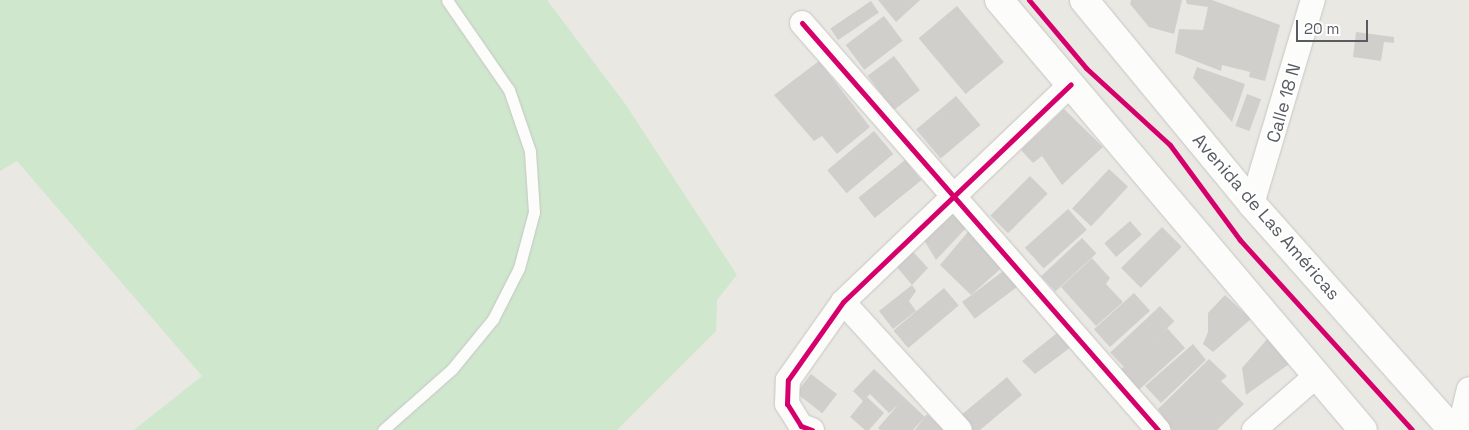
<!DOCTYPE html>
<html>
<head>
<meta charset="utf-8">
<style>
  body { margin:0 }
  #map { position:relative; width:1469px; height:430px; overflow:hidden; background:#eae8e2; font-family:"Space Grotesk",sans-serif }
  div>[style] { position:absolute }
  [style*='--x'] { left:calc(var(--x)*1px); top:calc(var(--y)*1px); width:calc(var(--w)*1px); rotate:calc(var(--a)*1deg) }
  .green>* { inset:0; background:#cfe7cd }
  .building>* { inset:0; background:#d0cfcc; transform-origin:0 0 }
  .roads { filter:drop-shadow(0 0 1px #c6c6c5) drop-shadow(0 0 1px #c6c6c5) }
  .service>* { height:11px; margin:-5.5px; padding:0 5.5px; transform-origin:5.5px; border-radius:5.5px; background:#fcfcfb }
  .minor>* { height:24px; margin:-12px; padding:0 12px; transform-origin:12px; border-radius:12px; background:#fcfcfb }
  .secondary>* { height:28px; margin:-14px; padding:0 14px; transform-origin:14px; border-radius:14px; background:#fcfcfb }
  .cycleway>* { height:5px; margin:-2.5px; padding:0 2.5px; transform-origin:2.5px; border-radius:2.5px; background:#d6006c }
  span { translate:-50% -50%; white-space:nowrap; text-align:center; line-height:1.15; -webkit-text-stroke:4px #fff; paint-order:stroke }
  .street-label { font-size:18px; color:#585c62 }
  .scale { position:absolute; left:1296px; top:20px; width:72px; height:22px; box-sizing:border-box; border:2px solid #585c62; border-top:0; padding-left:6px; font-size:15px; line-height:18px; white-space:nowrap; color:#585c62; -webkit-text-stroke:4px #fff; paint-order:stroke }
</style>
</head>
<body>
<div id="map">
  <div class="green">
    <div style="clip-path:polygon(0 0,547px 0,626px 105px,737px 275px,717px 300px,716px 331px,617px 430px,134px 430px,202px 376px,17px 161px,0 171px)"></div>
  </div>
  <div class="building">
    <div style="clip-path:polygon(878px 0,920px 0,896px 22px)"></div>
    <div style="clip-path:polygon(1131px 0,1182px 0,1174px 34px,1149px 27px,1130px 4px)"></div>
    <div style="clip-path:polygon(1186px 0,1212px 0,1280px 25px,1265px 81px,1249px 77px,1250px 72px,1222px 65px,1221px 71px,1175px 53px,1179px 29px,1203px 30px,1208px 7px,1187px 4px)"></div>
    <div style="left:871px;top:1px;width:14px;height:49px;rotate:56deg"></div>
    <div style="left:957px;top:6px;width:73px;height:50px;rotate:50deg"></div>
    <div style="left:884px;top:16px;width:31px;height:48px;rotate:53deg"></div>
    <div style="clip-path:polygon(1356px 32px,1394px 37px,1394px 43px,1384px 42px,1381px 61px,1353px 57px)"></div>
    <div style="left:894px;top:56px;width:43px;height:33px;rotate:53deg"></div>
    <div style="clip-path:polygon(819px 61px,870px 127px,837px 154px,822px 136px,814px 141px,774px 95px)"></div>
    <div style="clip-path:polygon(1197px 67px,1245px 84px,1232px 122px,1193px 78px)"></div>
    <div style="left:1247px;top:94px;width:15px;height:34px;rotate:20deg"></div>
    <div style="left:956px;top:96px;width:38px;height:52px;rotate:50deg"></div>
    <div style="clip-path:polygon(1064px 109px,1103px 147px,1062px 185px,1042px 156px,1033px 163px,1021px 150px)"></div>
    <div style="left:874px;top:131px;width:30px;height:61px;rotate:50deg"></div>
    <div style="left:905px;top:160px;width:26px;height:60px;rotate:51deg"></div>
    <div style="left:1109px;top:169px;width:26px;height:54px;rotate:43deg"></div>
    <div style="left:1030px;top:176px;width:25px;height:56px;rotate:45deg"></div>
    <div style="left:1068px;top:209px;width:28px;height:58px;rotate:48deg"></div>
    <div style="clip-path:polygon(953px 210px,969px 225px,936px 260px,924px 240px)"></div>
    <div style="left:1130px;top:221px;width:18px;height:34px;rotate:49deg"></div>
    <div style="clip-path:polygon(972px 227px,1006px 264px,971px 295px,940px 265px)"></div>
    <div style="left:1162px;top:227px;width:28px;height:58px;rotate:45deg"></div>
    <div style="left:1082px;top:238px;width:21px;height:56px;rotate:47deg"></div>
    <div style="clip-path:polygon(907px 245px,928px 268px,912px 285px,896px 266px)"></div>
    <div style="clip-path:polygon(1092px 258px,1110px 278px,1106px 284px,1123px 302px,1096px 326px,1061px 287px)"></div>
    <div style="left:1006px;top:269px;width:21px;height:55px;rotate:53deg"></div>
    <div style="clip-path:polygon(912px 285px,916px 291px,909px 301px,916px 311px,893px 329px,879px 311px)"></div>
    <div style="left:944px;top:288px;width:23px;height:66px;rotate:50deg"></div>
    <div style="left:1134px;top:293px;width:24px;height:54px;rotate:48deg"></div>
    <div style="clip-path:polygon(1225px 295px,1251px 319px,1213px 352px,1203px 344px,1208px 332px,1208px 313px)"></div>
    <div style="left:1160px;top:306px;width:21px;height:68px;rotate:47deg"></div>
    <div style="left:1167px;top:328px;width:27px;height:64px;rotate:48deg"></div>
    <div style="clip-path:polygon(1057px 333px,1071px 347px,1035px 374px,1022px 361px)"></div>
    <div style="clip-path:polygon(1269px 337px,1292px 362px,1246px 395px,1242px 368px)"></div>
    <div style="clip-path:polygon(1193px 344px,1206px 360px,1161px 403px,1145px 386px)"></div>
    <div style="clip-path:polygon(1209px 359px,1227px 376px,1221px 381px,1244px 404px,1217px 430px,1172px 430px,1158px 409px)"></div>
    <div style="clip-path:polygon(874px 369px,925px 417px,913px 430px,880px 430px,878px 428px,898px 405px,889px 413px,870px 394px,867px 397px,884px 413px,869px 430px,865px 430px,850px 417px,863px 401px,853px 391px)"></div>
    <div style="left:811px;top:374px;width:33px;height:24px;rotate:38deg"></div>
    <div style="clip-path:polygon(1007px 377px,1022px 395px,980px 430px,972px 430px,960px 416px)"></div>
    <div style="clip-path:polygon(927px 414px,944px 430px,915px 430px)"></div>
  </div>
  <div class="roads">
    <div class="service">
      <div style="--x:383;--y:430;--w:92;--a:-41.5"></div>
      <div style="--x:452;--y:369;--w:65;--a:-50.6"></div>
      <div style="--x:493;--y:319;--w:57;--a:-63"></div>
      <div style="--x:519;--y:268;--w:58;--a:-75"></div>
      <div style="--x:534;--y:212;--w:61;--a:-93.8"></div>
      <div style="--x:530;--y:151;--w:65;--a:-109"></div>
      <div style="--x:509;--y:90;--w:109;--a:-124.6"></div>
    </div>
    <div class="minor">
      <div style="--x:802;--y:23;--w:541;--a:48.82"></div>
      <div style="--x:1252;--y:204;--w:213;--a:-73.4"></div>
      <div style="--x:843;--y:302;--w:173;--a:47.6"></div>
      <div style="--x:812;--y:430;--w:12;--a:-160"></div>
      <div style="--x:801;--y:426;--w:26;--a:-122"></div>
      <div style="--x:787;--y:404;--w:24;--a:-88"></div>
      <div style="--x:788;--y:380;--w:95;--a:-54.8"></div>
      <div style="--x:843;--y:302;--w:315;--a:-43.7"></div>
      <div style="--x:1254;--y:430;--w:82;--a:-41.1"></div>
      <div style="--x:1459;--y:430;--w:42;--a:-76.3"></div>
    </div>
    <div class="secondary">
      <div style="--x:999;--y:0;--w:563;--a:49.75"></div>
      <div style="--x:1084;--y:0;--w:264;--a:50.5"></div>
      <div style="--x:1252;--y:204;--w:302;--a:48.4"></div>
    </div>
  </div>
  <div class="cycleway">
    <div style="--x:1029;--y:0;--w:89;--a:50"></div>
    <div style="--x:1086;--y:68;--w:114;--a:42.5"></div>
    <div style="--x:1170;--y:145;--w:118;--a:53.6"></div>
    <div style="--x:1240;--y:240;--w:256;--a:47.8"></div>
    <div style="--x:802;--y:23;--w:541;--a:48.82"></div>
    <div style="--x:812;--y:430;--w:12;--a:-160"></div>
    <div style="--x:801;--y:426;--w:26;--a:-122"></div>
    <div style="--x:787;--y:404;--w:24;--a:-88"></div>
    <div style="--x:788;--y:380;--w:95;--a:-54.8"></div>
    <div style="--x:843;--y:302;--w:315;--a:-43.7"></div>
  </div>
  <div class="street-label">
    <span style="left:1284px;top:103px;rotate:-74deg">Calle 18 N</span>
    <span style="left:1266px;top:217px;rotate:49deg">Avenida de Las Américas</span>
  </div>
  <div class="scale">20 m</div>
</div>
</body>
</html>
